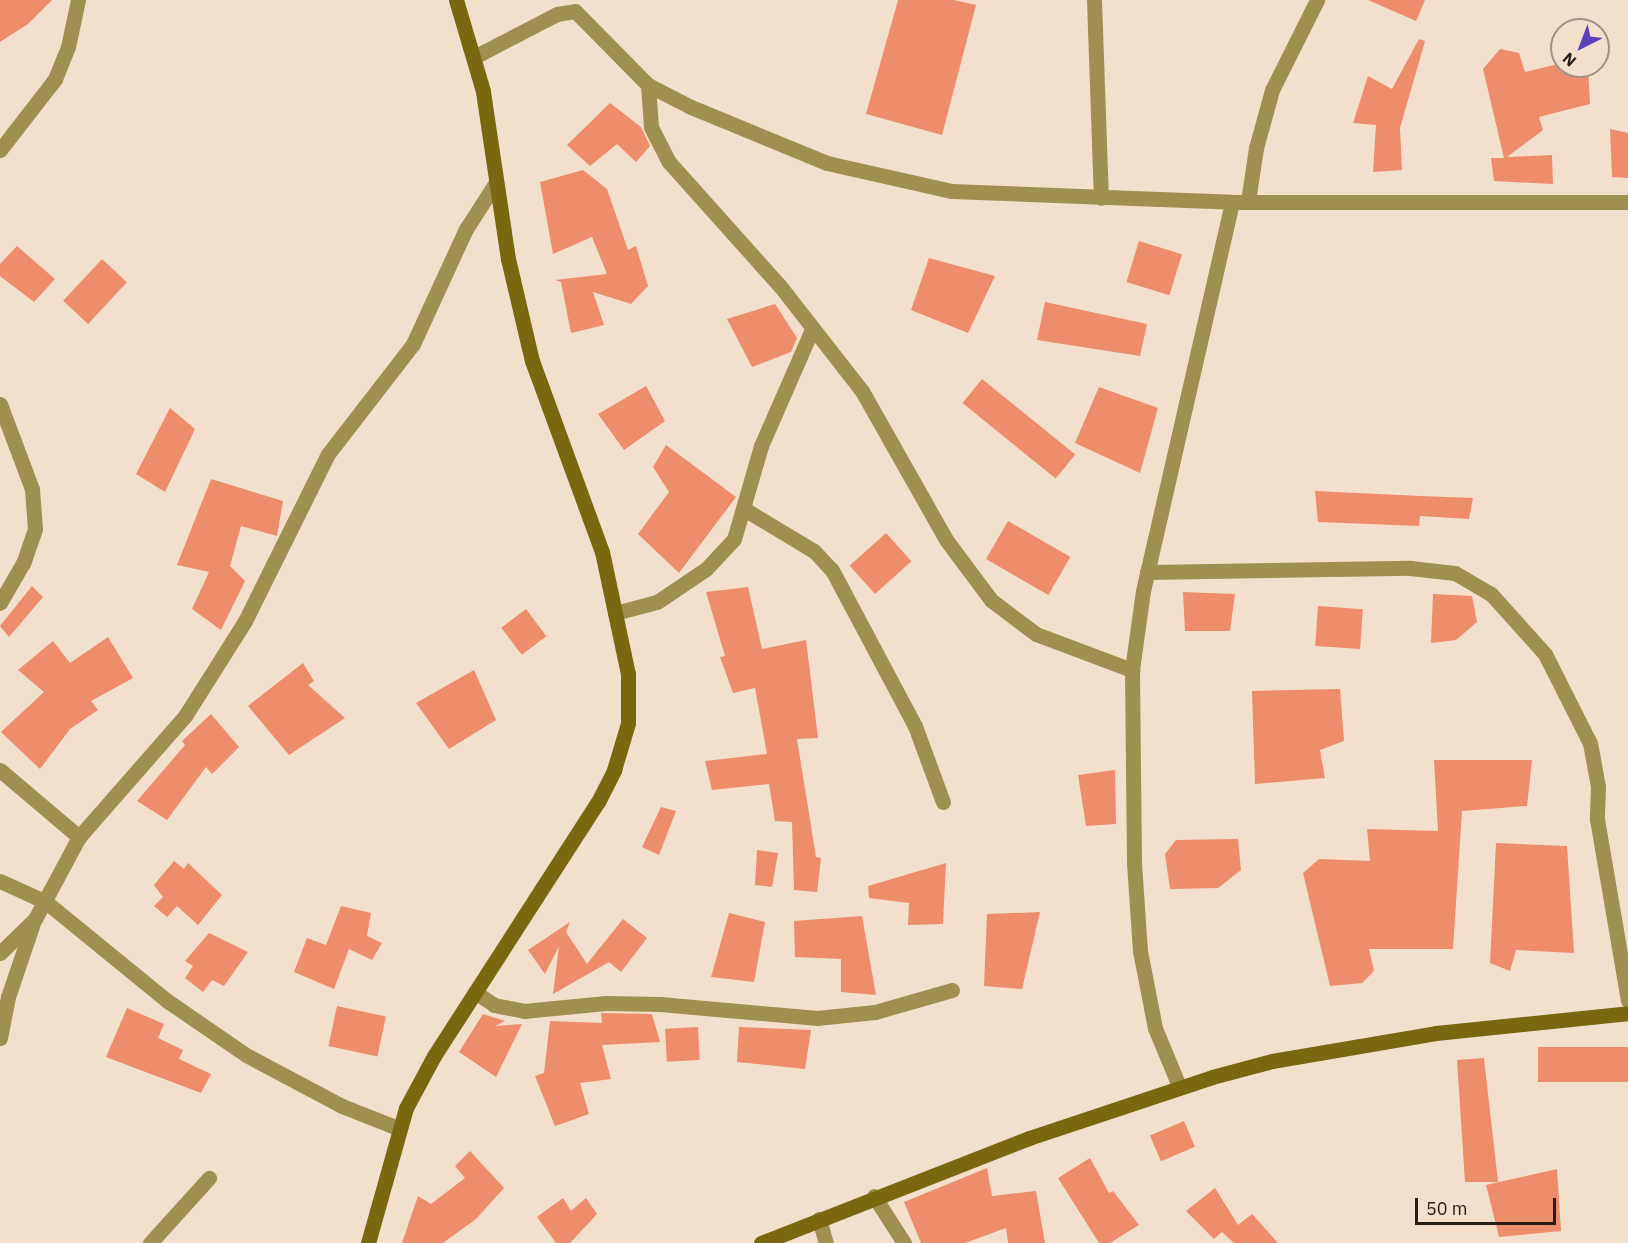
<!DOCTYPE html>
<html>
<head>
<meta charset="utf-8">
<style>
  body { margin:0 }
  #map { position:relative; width:1628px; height:1243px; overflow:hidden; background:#f3e0cc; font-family:"IBM Plex Sans",sans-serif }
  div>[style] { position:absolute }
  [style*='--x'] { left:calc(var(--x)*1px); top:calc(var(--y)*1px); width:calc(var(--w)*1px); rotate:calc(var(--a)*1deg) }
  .building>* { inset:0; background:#ed8d6c; transform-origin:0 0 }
  .street>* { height:15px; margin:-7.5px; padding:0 7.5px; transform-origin:7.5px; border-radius:7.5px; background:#9f9052 }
  .secondary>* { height:15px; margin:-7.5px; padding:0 7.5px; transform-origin:7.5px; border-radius:7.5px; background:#7a670f }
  span { translate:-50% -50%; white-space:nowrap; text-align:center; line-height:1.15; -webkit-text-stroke:5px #f3e0cc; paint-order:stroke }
  .north { position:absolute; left:1550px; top:18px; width:60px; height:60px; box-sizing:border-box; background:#f3e0cc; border:2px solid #a09284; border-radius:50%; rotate:222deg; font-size:16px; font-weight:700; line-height:24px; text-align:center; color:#241e17 }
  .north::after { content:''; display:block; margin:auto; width:21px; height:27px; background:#5a41ba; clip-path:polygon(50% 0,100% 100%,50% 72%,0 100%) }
  .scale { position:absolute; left:1415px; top:1198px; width:141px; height:27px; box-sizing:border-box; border:3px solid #241e17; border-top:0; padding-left:8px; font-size:18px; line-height:21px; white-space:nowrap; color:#241e17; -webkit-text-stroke:4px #f3e0cc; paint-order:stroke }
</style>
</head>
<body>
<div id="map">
  <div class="building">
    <div style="clip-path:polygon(0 0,52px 0,28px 24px,0 42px)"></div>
    <div style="clip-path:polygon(898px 0,954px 0,976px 5px,942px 135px,866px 114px)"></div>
    <div style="clip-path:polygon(1368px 0,1425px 0,1416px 21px)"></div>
    <div style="clip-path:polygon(1419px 39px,1425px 41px,1400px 128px,1402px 170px,1373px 172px,1376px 125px,1353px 123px,1368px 76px,1392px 89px)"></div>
    <div style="clip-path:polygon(1500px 49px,1519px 53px,1525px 72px,1562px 63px,1588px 66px,1590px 104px,1539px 117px,1543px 130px,1507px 157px,1552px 155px,1553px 184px,1494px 181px,1491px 158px,1504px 158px,1483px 69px)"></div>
    <div style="clip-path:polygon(610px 103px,641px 127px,650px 146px,636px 162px,617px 144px,590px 166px,567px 145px)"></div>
    <div style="clip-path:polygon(1610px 129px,1628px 133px,1628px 178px,1612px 177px)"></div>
    <div style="clip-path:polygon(583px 170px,607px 189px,628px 250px,636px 246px,648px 286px,631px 304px,593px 292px,604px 325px,571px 333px,561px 282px,555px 280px,607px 274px,592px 237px,553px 254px,540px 182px)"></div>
    <div style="left:1139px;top:241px;width:45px;height:43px;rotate:17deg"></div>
    <div style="clip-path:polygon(17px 246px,55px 279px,34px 302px,0 276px,0 264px)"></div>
    <div style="clip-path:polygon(929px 258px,995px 276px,968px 333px,911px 310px)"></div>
    <div style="left:102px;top:259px;width:34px;height:57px;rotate:43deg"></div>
    <div style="clip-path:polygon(1045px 302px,1147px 324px,1140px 356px,1037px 340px)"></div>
    <div style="clip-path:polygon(775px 304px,797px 338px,791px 352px,752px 367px,727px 319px)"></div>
    <div style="left:982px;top:379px;width:120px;height:31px;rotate:39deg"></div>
    <div style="clip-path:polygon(646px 386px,665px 421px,624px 450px,598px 414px)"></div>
    <div style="clip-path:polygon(1099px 387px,1158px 408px,1140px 473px,1075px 443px)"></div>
    <div style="clip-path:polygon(170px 408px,195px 429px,165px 492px,136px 474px)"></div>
    <div style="clip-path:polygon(666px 445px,736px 497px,679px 573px,638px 534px,669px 492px,653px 467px)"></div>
    <div style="clip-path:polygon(211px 479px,283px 501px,277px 536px,241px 526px,230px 566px,245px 581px,221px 630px,192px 609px,209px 572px,177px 565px)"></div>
    <div style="clip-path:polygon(1315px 491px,1421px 496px,1473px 498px,1469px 519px,1420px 516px,1419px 526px,1318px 522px)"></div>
    <div style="left:1008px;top:521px;width:72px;height:44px;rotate:30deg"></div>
    <div style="left:886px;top:533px;width:38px;height:49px;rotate:48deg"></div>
    <div style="clip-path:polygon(32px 586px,43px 597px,9px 637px,0 626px)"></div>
    <div style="clip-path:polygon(748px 587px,762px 649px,806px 640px,818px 738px,797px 739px,816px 857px,821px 858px,817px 892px,794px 890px,792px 822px,775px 821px,769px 784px,712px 790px,705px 761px,767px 754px,755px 688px,733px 693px,720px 657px,725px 656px,706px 592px)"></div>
    <div style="clip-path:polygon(1183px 592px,1235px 594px,1230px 631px,1185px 631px)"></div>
    <div style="clip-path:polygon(1433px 594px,1472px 596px,1477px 622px,1456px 640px,1431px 643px)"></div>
    <div style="left:1318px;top:606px;width:45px;height:40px;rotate:4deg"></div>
    <div style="left:526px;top:609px;width:34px;height:31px;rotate:53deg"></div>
    <div style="clip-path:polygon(108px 637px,133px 678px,91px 701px,98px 710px,70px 729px,40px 769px,1px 732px,44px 692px,18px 670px,53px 641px,70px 663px)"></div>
    <div style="clip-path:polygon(303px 663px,314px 681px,308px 685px,345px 718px,289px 755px,248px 706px)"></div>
    <div style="clip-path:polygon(474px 670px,496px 720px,449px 749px,416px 703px)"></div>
    <div style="clip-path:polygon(1340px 689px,1344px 741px,1320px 750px,1325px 778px,1255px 784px,1252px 691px)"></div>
    <div style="clip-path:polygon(211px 714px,239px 747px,212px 774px,206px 767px,167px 820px,137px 801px,185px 745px,182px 741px)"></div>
    <div style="clip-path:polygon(1434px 760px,1532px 760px,1527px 806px,1462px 811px,1453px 949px,1369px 949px,1374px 971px,1362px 983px,1330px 986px,1303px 873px,1319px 859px,1370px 861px,1367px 829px,1438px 831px)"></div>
    <div style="clip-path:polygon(1115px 770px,1116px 824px,1086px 826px,1078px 775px)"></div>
    <div style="clip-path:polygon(661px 807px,676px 811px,659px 855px,642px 847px)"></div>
    <div style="clip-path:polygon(1238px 839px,1241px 870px,1218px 888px,1170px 889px,1165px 854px,1176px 840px)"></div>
    <div style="clip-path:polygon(1496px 843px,1567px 846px,1574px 953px,1516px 950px,1510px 971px,1490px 963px)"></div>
    <div style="clip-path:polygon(757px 850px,778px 853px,772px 887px,755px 885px)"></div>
    <div style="clip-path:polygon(174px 861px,184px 869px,188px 863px,222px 895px,198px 925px,177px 906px,167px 917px,154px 906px,163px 897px,154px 885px)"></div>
    <div style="clip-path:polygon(946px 863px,943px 924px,908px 925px,909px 903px,869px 898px,868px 886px)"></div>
    <div style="clip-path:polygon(341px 906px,371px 913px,367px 936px,382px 943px,372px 960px,349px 949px,334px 989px,294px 972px,307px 938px,326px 945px)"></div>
    <div style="clip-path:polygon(1040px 912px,1022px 989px,984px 986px,987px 914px)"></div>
    <div style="clip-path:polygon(729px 913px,765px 922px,754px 982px,711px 977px)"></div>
    <div style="clip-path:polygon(862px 916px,876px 995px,841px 992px,841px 959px,795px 957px,794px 921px)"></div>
    <div style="clip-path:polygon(623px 919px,647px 938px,621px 972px,609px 962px,553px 994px,559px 946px,545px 974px,528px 950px,570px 922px,566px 932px,587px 964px)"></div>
    <div style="clip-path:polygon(209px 933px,248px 952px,224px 986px,212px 980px,203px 992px,185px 978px,193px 966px,185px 961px)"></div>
    <div style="left:337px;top:1006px;width:50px;height:41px;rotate:12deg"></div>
    <div style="clip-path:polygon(127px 1008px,164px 1024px,158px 1038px,183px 1050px,179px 1059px,211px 1074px,201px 1093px,106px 1057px)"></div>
    <div style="clip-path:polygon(601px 1013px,652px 1014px,660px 1042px,602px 1045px,611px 1079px,580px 1083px,589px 1114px,555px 1126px,535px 1076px,544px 1073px,550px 1021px,602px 1023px)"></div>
    <div style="clip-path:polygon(483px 1014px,505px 1021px,495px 1026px,522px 1024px,496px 1077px,459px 1052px)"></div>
    <div style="left:698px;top:1027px;width:33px;height:33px;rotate:87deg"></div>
    <div style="clip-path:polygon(739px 1027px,811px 1030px,805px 1069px,737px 1062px)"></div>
    <div style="left:1628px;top:1047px;width:35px;height:90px;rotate:90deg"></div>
    <div style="clip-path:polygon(1484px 1058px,1498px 1182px,1465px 1182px,1457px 1060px)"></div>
    <div style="left:1184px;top:1121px;width:28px;height:37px;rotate:67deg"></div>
    <div style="clip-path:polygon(470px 1151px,504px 1188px,476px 1219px,443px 1243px,402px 1243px,418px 1196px,431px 1204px,465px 1178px,455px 1166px)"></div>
    <div style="clip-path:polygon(1090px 1158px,1109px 1193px,1113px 1191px,1139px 1225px,1110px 1243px,1099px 1243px,1058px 1178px)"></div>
    <div style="clip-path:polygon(987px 1168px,992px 1196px,1036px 1191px,1045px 1243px,1008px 1243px,1006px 1228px,965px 1243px,921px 1243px,904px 1202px)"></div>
    <div style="clip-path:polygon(1557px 1169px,1561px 1231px,1499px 1237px,1486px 1185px)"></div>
    <div style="clip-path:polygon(1215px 1188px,1238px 1225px,1252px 1214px,1278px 1243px,1234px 1243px,1222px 1232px,1214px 1239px,1186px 1211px)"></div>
    <div style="clip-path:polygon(563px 1198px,571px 1211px,586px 1198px,597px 1214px,570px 1243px,556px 1243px,537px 1217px)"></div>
  </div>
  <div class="street">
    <div style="--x:1094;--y:0;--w:198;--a:88"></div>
    <div style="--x:474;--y:57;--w:93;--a:-27.4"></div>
    <div style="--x:557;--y:14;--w:18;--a:-9"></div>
    <div style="--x:575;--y:11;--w:104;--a:45.4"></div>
    <div style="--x:648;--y:85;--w:48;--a:27.1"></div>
    <div style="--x:691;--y:107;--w:147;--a:22.4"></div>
    <div style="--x:827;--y:163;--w:127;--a:12.7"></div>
    <div style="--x:951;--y:191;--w:281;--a:2.2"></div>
    <div style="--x:1232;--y:202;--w:396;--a:0"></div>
    <div style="--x:648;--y:85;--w:42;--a:85.9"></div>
    <div style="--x:651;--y:127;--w:39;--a:63"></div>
    <div style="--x:669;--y:162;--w:166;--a:48.2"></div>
    <div style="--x:780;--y:286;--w:133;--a:52"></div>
    <div style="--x:862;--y:391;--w:172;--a:60.5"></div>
    <div style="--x:947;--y:541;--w:74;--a:53.3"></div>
    <div style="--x:991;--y:600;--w:56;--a:37.1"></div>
    <div style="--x:1036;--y:634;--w:103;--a:20.6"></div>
    <div style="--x:0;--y:150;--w:90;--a:-52.2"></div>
    <div style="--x:55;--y:79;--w:35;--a:-68"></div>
    <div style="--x:68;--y:47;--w:48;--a:-78"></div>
    <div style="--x:1248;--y:201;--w:54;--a:-81.4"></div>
    <div style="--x:1256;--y:148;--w:60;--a:-74.6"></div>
    <div style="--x:1272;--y:90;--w:101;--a:-63.4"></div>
    <div style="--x:0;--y:404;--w:91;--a:69.4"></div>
    <div style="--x:32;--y:489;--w:40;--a:85.7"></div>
    <div style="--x:35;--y:529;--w:36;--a:109"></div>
    <div style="--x:23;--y:563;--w:46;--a:119.9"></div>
    <div style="--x:744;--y:509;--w:82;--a:31"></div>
    <div style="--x:814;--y:551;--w:26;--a:47"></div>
    <div style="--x:832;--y:570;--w:177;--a:62"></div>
    <div style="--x:915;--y:726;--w:81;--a:69.8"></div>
    <div style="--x:1147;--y:572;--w:263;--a:-0.9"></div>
    <div style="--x:1410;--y:568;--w:45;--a:6.3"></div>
    <div style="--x:1455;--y:573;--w:42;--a:30.3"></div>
    <div style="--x:1491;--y:594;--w:81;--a:48"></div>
    <div style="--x:1545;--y:654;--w:100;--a:63.2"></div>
    <div style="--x:1590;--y:743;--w:44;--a:79.5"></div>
    <div style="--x:1598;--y:786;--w:33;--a:92"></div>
    <div style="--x:1597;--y:819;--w:184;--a:80.3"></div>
    <div style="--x:615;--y:613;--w:43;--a:-14.7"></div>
    <div style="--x:657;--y:602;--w:59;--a:-34"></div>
    <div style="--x:706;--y:569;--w:41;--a:-47"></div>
    <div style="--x:734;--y:539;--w:97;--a:-73.8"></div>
    <div style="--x:761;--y:446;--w:128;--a:-66.4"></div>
    <div style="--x:0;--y:770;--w:104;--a:40.3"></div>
    <div style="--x:0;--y:881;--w:51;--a:24.5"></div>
    <div style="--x:46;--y:902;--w:155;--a:39.2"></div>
    <div style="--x:166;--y:1000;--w:97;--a:34.5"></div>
    <div style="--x:246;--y:1055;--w:109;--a:28"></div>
    <div style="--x:342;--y:1106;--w:62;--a:21.6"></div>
    <div style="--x:0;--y:953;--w:49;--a:-44.2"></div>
    <div style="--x:35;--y:919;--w:93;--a:-61.8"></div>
    <div style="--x:79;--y:837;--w:161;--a:-48.8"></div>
    <div style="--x:185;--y:716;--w:112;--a:-57.7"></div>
    <div style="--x:245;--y:621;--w:186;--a:-63.6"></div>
    <div style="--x:328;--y:454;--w:139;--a:-52.3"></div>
    <div style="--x:413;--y:344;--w:127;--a:-65.3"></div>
    <div style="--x:466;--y:229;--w:54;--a:-57.2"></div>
    <div style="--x:475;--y:992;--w:23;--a:34"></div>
    <div style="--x:494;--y:1005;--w:31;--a:11"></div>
    <div style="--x:524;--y:1011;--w:82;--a:-5.6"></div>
    <div style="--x:606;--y:1003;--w:54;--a:1.1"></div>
    <div style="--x:660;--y:1004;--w:158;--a:5.1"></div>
    <div style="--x:817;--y:1018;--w:58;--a:-5.9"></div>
    <div style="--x:875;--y:1012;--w:80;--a:-15.9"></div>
    <div style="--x:0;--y:1038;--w:42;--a:-79"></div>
    <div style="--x:8;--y:997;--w:78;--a:-71.3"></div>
    <div style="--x:1179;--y:1086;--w:63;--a:-112.5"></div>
    <div style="--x:1155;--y:1028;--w:78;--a:-101"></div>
    <div style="--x:1140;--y:951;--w:88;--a:-93.9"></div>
    <div style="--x:1134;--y:863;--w:193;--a:-90.6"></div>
    <div style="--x:1132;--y:670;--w:80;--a:-82.1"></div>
    <div style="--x:1143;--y:591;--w:399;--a:-77.1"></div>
    <div style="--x:874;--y:1196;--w:56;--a:57.4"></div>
    <div style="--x:819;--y:1219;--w:25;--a:74"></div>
    <div style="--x:150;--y:1243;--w:88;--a:-47.8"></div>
  </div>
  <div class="secondary">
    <div style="--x:368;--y:1243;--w:140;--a:-74.3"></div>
    <div style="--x:406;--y:1108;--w:59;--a:-61.7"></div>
    <div style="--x:434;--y:1056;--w:302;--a:-57.2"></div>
    <div style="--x:598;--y:802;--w:36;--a:-63"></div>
    <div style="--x:614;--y:770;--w:49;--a:-73.4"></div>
    <div style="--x:628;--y:723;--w:49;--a:-90"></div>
    <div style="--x:628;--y:674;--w:125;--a:-102"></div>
    <div style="--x:602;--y:552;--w:203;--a:-110.1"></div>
    <div style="--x:532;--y:361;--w:105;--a:-103.2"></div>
    <div style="--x:508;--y:259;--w:170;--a:-98.5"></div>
    <div style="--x:483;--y:91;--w:95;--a:-106.5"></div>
    <div style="--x:761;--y:1243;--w:288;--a:-21.4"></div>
    <div style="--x:1029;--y:1138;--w:193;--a:-18.4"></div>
    <div style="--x:1212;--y:1077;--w:62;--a:-14.9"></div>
    <div style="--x:1272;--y:1061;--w:166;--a:-9.7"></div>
    <div style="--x:1436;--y:1033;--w:193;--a:-5.9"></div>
  </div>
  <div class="north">N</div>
  <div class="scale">50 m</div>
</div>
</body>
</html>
